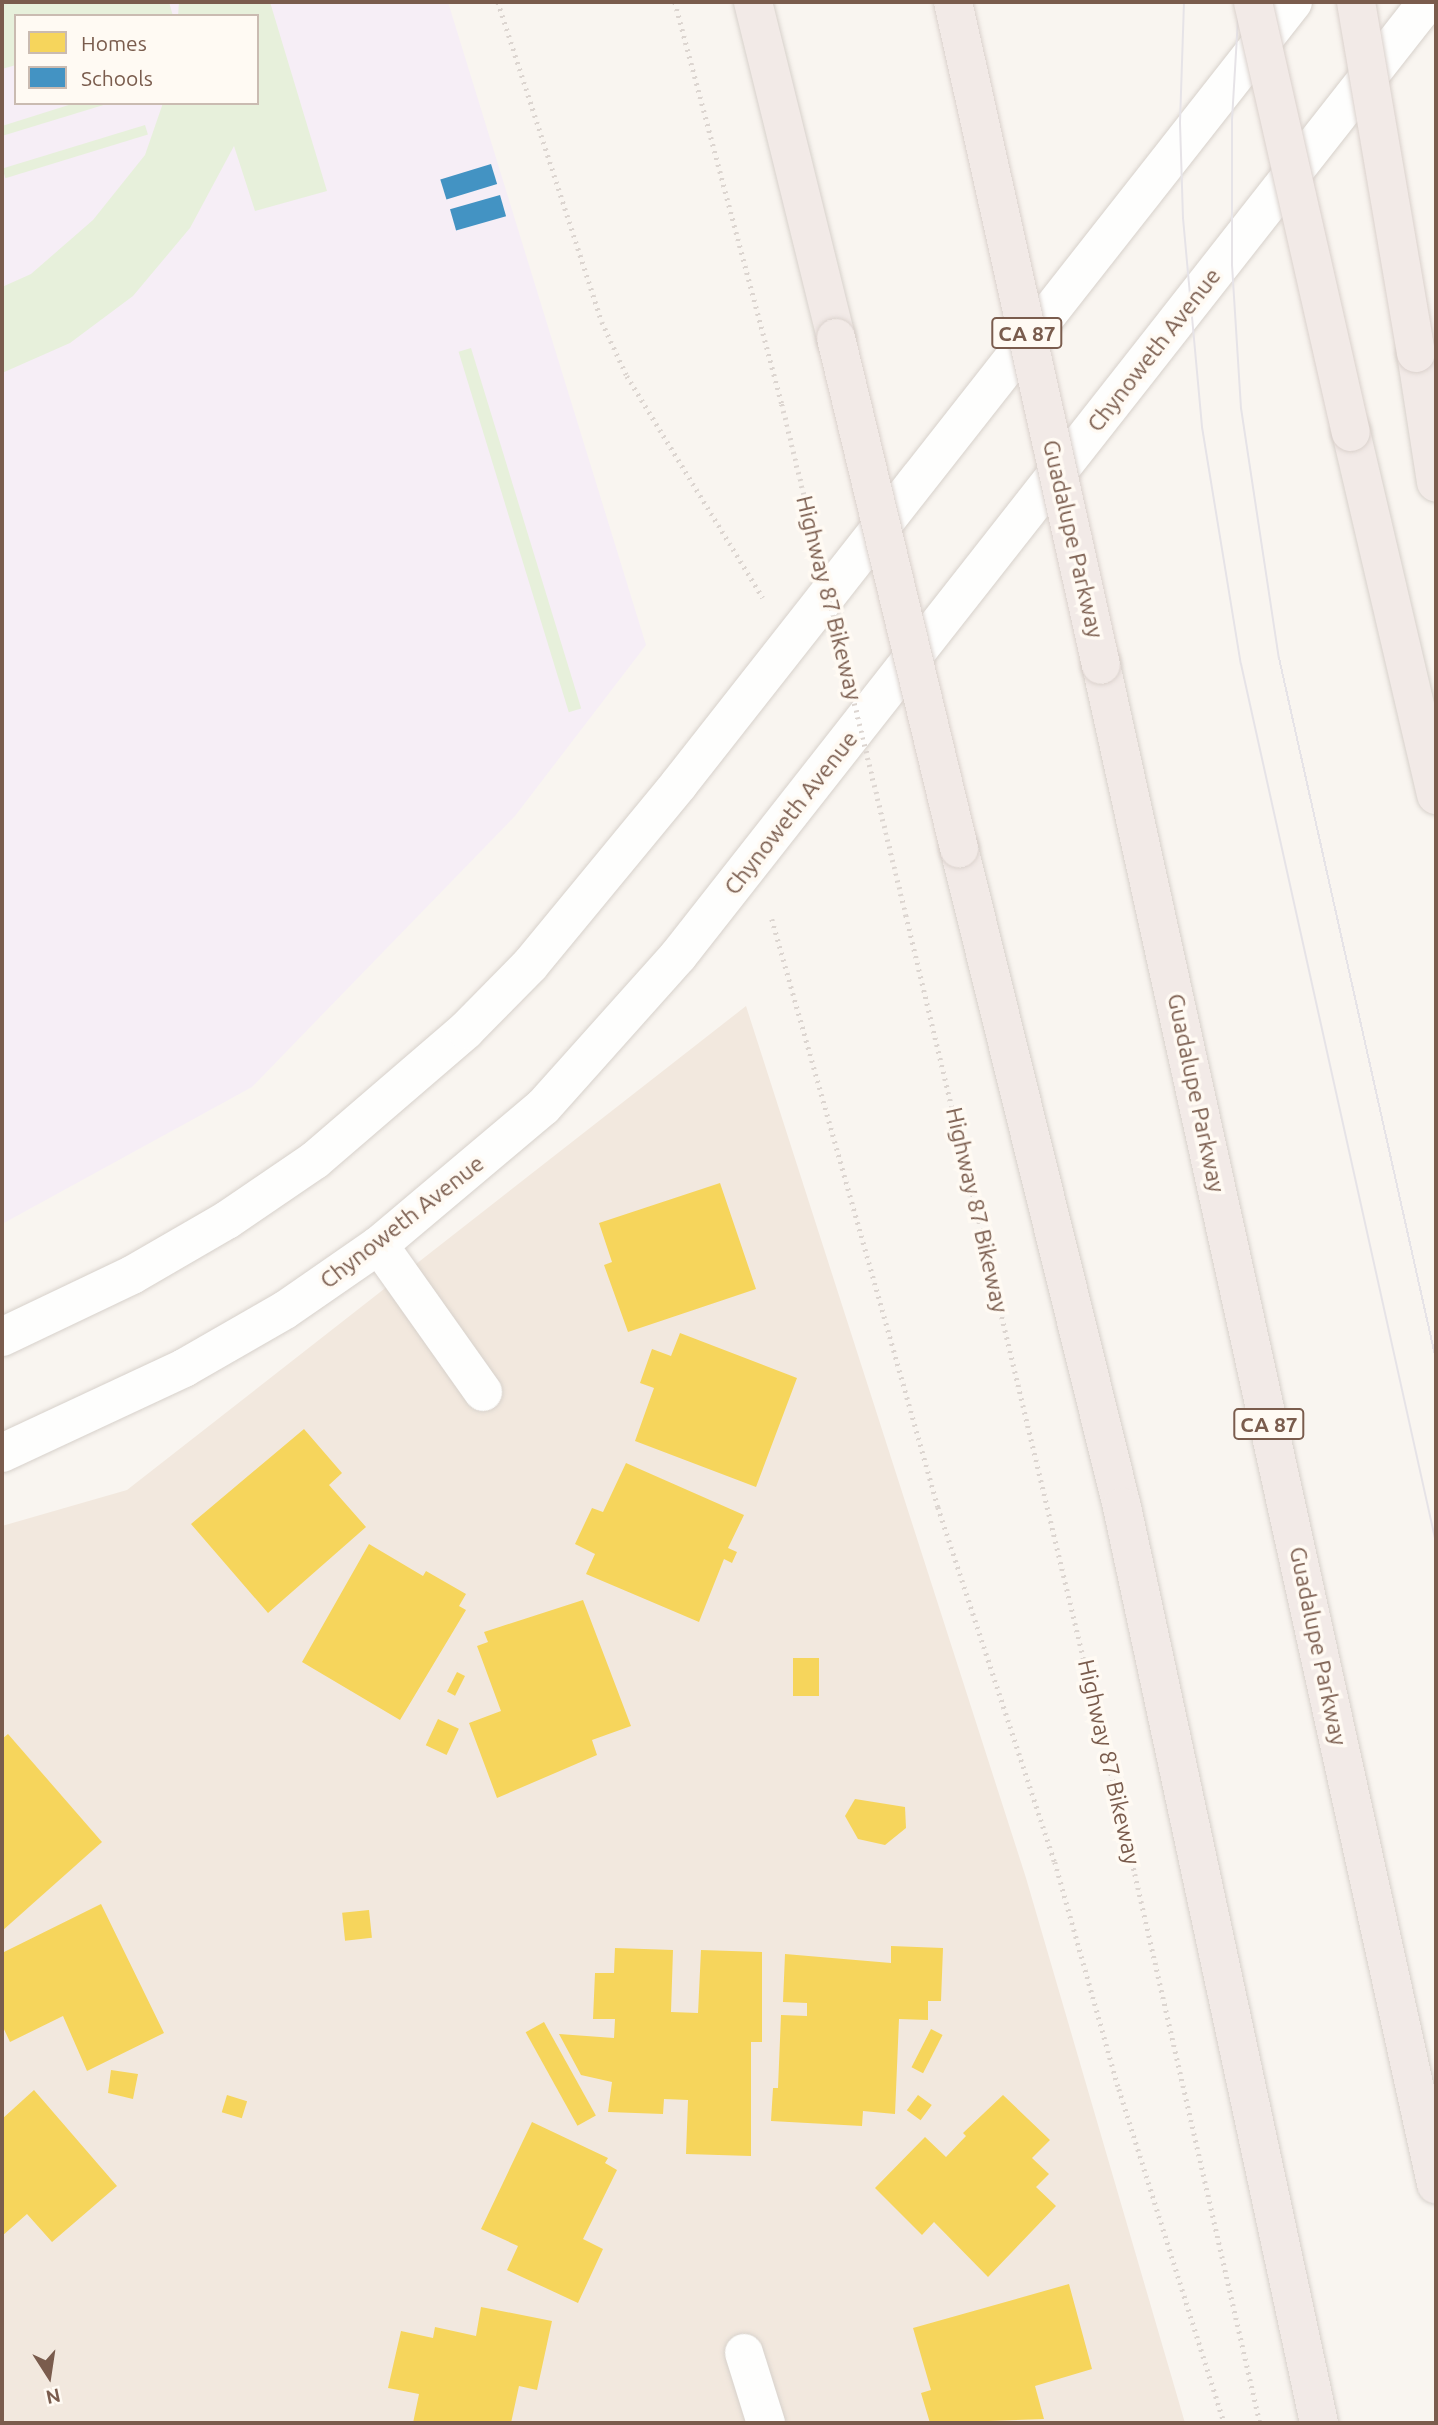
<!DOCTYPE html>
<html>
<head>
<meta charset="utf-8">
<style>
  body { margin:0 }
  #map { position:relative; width:1438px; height:2425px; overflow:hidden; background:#f9f5f0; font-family:Ubuntu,sans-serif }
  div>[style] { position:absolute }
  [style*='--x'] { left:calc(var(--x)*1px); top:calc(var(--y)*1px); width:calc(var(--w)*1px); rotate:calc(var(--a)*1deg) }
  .residential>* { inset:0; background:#f2e8de }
  .education>* { inset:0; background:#f6eef6 }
  .green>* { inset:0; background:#e7f0db; transform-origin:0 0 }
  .homes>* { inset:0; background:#f6d55c; transform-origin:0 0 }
  .schools>* { inset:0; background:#4393c3; transform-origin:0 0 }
  .path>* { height:4.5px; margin-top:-2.25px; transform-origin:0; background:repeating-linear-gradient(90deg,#dcd5d0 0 2px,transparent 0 7px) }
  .roads { filter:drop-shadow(0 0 2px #d7d1cb) drop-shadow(0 0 2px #d7d1cb) }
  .street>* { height:38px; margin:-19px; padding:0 19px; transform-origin:19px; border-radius:19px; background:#fefefd }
  .highway>* { height:38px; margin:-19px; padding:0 19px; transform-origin:19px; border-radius:19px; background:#f2eae7 }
  .tram>* { height:2px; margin:-1px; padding:0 1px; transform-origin:1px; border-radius:1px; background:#e6e3e7 }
  .path-bridge>* { height:4.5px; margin-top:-2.25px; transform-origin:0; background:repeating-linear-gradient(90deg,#dcd5d0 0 2px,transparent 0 7px) }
  .bridges { filter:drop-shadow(0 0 2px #dad1cc) drop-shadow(0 0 2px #dad1cc) }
  .highway-bridge>* { height:38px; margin:-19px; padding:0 19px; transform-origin:19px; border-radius:19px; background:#f2eae7 }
  span { translate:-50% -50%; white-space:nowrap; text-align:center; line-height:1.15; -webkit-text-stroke:7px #fffaf3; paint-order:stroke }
  .shield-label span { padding:2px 5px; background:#fffaf3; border:2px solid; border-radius:5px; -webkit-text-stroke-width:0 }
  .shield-label { font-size:21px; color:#7a5c4d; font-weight:700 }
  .street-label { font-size:23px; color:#7a5c4d }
  .frame { position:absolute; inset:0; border:4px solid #7a5c4d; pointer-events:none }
  .legend { position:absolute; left:14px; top:14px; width:245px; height:91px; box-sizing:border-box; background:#fffaf3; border:2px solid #cabbb1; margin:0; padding:9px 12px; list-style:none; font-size:21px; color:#7a5c4d }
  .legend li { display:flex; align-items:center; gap:14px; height:35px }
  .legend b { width:35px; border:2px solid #cabbb1 }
  .north { position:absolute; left:14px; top:2341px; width:70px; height:70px; -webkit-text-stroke:5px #fffaf3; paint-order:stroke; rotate:168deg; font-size:19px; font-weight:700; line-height:28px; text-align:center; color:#7a5c4d }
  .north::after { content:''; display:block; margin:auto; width:24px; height:32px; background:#7a5c4d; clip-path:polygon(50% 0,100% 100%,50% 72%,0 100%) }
</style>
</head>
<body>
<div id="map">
  <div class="residential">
    <div style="clip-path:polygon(746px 1006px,1026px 1878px,1185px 2423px,2px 2423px,2px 1526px,127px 1490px)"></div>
  </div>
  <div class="education">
    <div style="clip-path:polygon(evenodd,2px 2px,448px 2px,646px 645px,515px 816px,252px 1087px,2px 1224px,2px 2px,16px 16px,257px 16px,257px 103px,16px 103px,16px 16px)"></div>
  </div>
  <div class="green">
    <div style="clip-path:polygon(2px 2px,169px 2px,173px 16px,16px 16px,16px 65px,2px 69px)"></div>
    <div style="clip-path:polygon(179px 2px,270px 2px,327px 191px,255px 211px,234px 146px,190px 228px,133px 296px,70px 343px,2px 373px,2px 287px,31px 274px,93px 220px,145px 155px,163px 103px,257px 103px,257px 16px,178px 16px)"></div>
    <div style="clip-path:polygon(75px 103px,110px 103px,2px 136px,2px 126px)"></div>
    <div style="left:145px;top:125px;width:10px;height:149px;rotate:73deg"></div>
    <div style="left:471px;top:348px;width:377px;height:13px;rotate:73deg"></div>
  </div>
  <div class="homes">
    <div style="clip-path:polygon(720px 1183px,756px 1289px,628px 1332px,604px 1265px,612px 1262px,599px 1223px)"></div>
    <div style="clip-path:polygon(680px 1333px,797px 1378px,756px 1487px,635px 1441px,654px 1388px,640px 1383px,652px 1349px,671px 1356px)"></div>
    <div style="clip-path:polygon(304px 1429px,342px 1473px,329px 1485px,366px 1527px,268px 1613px,191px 1524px)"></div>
    <div style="clip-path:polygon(626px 1463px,744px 1515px,728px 1548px,737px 1552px,732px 1563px,724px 1559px,699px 1622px,586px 1574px,595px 1554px,575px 1544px,592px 1508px,603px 1512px)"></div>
    <div style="clip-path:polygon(369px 1544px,423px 1576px,426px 1571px,466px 1594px,459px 1606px,466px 1610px,400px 1720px,302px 1662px)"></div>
    <div style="clip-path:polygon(583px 1600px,631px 1726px,592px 1740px,597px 1755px,497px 1798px,469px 1723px,501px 1711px,477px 1646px,488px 1642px,484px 1632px)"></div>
    <div style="left:793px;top:1658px;width:26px;height:38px"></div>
    <div style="left:457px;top:1672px;width:9px;height:22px;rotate:27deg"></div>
    <div style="left:438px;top:1719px;width:23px;height:29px;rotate:25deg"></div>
    <div style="clip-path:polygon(8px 1734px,102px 1842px,2px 1931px,2px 1739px)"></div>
    <div style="clip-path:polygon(855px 1799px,905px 1807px,906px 1828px,885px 1845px,858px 1839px,845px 1816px)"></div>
    <div style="clip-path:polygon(101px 1904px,164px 2033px,87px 2071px,63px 2016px,10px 2042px,2px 2025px,2px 1953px)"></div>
    <div style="left:369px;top:1910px;width:28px;height:27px;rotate:84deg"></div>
    <div style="clip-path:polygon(891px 1946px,943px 1948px,941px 2001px,928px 2001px,928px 2020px,899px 2019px,895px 2114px,863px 2111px,862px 2126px,771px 2121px,773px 2088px,778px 2088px,781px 2015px,807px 2016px,807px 2003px,783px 2002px,785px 1954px,891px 1963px)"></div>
    <div style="clip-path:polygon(615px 1948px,673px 1950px,671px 2012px,698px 2013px,701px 1950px,762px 1952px,762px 2042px,751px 2042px,751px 2156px,686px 2154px,688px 2100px,664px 2099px,663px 2114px,608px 2112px,612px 2082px,581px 2075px,559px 2034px,614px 2038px,615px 2019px,593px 2019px,595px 1973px,614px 1973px)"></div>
    <div style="left:544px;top:2022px;width:107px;height:21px;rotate:61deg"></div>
    <div style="left:931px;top:2029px;width:13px;height:43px;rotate:27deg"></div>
    <div style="clip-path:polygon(111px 2070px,138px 2074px,133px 2099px,108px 2093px)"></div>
    <div style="clip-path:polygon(34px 2090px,117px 2186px,52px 2242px,27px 2214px,2px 2236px,2px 2119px)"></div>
    <div style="left:227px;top:2095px;width:21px;height:18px;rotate:17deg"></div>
    <div style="left:918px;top:2095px;width:17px;height:19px;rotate:36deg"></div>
    <div style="clip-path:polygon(1003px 2095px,1050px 2140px,1032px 2158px,1049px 2174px,1036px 2187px,1056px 2206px,988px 2277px,934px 2222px,922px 2235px,875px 2188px,925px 2137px,946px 2157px,966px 2136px,963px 2133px)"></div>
    <div style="clip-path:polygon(532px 2122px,608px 2158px,605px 2163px,617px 2170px,583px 2239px,603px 2249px,578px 2303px,507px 2270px,518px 2246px,481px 2229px)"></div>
    <div style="clip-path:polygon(1069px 2284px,1092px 2369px,1035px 2386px,1044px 2419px,930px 2423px,921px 2393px,931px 2390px,913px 2328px)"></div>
    <div style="clip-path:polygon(481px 2307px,552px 2321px,537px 2390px,519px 2386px,511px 2423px,413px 2423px,419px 2394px,388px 2388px,401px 2331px,433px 2338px,435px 2327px,476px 2336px)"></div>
  </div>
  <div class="schools">
    <div style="left:491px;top:164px;width:21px;height:53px;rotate:73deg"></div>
    <div style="left:500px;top:195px;width:22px;height:52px;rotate:74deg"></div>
  </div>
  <div class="path">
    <div style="--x:498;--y:2;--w:336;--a:72"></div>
    <div style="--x:602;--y:322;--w:60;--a:65.2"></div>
    <div style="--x:627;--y:376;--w:260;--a:58.5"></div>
    <div style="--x:675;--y:2;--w:416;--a:75.1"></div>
    <div style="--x:906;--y:915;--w:986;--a:76.57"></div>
    <div style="--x:1135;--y:1874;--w:563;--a:77.17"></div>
    <div style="--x:772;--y:919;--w:611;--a:74.23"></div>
    <div style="--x:938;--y:1507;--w:374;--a:71.8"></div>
    <div style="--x:1055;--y:1862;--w:236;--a:74.3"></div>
    <div style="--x:1119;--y:2089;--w:350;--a:72.5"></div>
  </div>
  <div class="roads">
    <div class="street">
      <div style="--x:379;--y:1245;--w:180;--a:54.7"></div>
      <div style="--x:2;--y:1337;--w:144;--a:-25.5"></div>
      <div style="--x:132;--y:1275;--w:110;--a:-30.1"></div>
      <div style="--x:227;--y:1220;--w:107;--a:-34.3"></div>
      <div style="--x:315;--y:1160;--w:199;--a:-40.7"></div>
      <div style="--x:466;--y:1030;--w:91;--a:-45.4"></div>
      <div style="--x:530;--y:965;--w:234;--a:-50.5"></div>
      <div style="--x:679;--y:784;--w:994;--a:-51.86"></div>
      <div style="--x:2;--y:1453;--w:201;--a:-25"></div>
      <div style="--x:184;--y:1368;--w:116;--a:-29.9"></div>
      <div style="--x:285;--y:1310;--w:114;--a:-34.7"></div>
      <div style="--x:379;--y:1245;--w:214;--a:-40.1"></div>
      <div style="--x:543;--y:1107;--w:203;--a:-48.2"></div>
      <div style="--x:678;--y:956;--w:1213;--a:-51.86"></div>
      <div style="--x:744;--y:2353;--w:73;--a:72.6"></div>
    </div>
    <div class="highway">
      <div style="--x:753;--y:2;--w:346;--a:76.1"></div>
      <div style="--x:1416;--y:353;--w:131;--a:81.2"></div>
      <div style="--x:1351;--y:432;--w:373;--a:76.8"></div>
      <div style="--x:1101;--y:665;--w:1556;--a:77.56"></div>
      <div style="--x:959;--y:848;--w:679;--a:76.11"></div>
      <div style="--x:1122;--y:1507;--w:937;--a:77.86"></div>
    </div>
  </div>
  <div class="tram">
    <div style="--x:1184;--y:2;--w:121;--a:91.9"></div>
    <div style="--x:1180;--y:123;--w:95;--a:88.2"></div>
    <div style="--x:1183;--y:218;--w:210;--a:84.8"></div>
    <div style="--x:1202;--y:427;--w:240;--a:80.7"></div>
    <div style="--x:1241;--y:664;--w:900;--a:77.49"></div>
    <div style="--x:1239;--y:2;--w:119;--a:93.4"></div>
    <div style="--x:1232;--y:121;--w:144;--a:90"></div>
    <div style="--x:1232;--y:265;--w:143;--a:86.4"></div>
    <div style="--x:1241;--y:408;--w:253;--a:81.4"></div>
    <div style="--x:1279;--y:658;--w:719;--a:77.39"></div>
  </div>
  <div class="path-bridge">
    <div style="--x:782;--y:404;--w:526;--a:76.36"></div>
  </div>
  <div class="bridges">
    <div class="highway-bridge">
      <div style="--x:953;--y:2;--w:679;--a:77.42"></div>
      <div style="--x:1253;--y:2;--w:441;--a:77.2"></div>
      <div style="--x:1356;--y:2;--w:356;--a:80.3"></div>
      <div style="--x:836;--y:338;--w:525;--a:76.44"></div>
    </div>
  </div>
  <div class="shield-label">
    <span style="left:1027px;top:333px">CA 87</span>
    <span style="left:1269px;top:1424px">CA 87</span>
  </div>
  <div class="street-label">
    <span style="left:1154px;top:350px;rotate:-52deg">Chynoweth Avenue</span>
    <span style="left:1073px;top:539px;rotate:77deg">Guadalupe Parkway</span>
    <span style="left:829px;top:598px;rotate:76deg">Highway 87 Bikeway</span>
    <span style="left:791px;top:813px;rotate:-52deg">Chynoweth Avenue</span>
    <span style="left:1196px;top:1093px;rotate:78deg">Guadalupe Parkway</span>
    <span style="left:977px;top:1210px;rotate:77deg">Highway 87 Bikeway</span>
    <span style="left:402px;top:1222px;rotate:-38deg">Chynoweth Avenue</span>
    <span style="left:1318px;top:1646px;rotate:78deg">Guadalupe Parkway</span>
    <span style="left:1109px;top:1762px;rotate:77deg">Highway 87 Bikeway</span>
  </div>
  <div class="frame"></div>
  <ul class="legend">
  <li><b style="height:19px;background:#f6d55c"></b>Homes</li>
  <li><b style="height:19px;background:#4393c3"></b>Schools</li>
  </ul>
  <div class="north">N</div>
</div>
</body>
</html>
